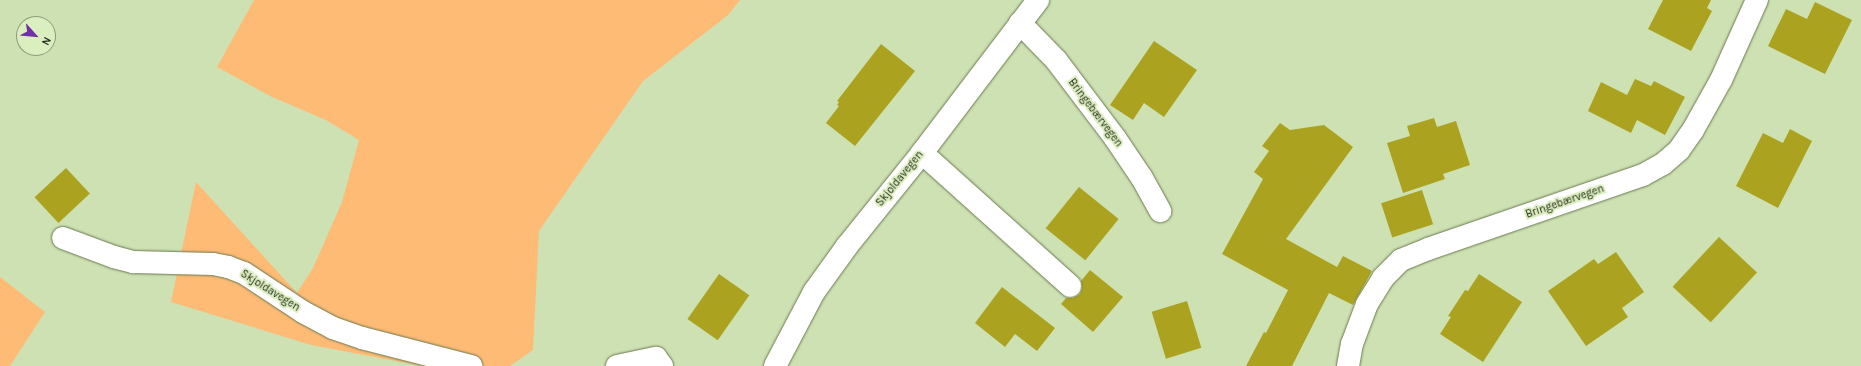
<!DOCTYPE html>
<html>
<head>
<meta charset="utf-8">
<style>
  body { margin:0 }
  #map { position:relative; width:1861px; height:366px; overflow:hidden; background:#cee1b3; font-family:Karla,sans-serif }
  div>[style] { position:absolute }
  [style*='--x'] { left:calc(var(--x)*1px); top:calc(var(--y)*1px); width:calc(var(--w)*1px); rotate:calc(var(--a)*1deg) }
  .green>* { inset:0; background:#febb75 }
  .building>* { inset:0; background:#aba320; transform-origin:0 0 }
  .roads { filter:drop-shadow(0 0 1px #697950) drop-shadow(0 0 1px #697950) }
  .minor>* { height:22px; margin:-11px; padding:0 11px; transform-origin:11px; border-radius:11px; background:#fff }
  .major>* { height:22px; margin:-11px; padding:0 11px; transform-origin:11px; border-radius:11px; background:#fff }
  span { translate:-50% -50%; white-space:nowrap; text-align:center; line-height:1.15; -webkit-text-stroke:4px #dbeec0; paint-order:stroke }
  .street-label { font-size:11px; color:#202715 }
  .north { position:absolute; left:16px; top:16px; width:40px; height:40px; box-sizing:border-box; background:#dbeec0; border:1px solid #909e7c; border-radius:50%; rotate:117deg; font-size:11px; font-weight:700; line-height:16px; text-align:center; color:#202715 }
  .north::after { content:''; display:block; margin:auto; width:14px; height:18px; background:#7130a5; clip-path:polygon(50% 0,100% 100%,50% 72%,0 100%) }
</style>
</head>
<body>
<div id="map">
  <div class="green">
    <div style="clip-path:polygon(254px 0,740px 0,728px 15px,643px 81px,539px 231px,533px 350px,510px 366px,423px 366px,311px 345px,171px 302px,196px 182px,297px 293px,313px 268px,342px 202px,359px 140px,326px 120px,272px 97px,217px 67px)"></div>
    <div style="clip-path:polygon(0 277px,45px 312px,10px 366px,0 366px)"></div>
  </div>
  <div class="building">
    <div style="clip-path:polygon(1663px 0,1711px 0,1707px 8px,1712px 11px,1691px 51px,1648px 29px)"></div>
    <div style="clip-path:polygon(1815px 2px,1852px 20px,1825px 74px,1768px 46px,1786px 9px,1807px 19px)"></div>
    <div style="clip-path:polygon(1154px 41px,1197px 70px,1164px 117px,1144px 103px,1133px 120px,1110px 105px)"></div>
    <div style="clip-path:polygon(881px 44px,915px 71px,855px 146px,826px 123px,839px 106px,837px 105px,839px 102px,837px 101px)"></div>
    <div style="clip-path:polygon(1635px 79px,1651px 86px,1654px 81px,1685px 97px,1665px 135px,1637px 120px,1631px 133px,1588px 111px,1601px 82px,1627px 95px)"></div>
    <div style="clip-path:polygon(1434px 118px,1437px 127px,1456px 121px,1470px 165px,1443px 174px,1445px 179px,1403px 193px,1387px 143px,1410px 136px,1407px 126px)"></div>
    <div style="clip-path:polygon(1280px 123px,1290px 130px,1324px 125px,1353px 147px,1286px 239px,1337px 267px,1343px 256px,1372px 271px,1353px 305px,1329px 293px,1292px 366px,1246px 366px,1264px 332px,1266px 333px,1288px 290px,1222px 254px,1263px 179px,1254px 172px,1269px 151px,1262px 146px)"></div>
    <div style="clip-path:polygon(1790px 129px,1812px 141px,1778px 208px,1736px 186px,1763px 133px,1783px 143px)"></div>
    <div style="left:66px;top:168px;width:35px;height:43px;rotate:47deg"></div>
    <div style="left:1079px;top:187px;width:51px;height:53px;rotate:39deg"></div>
    <div style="left:1422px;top:190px;width:36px;height:43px;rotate:72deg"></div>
    <div style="left:1719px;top:237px;width:52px;height:68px;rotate:43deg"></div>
    <div style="clip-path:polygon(1616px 252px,1644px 292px,1622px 308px,1628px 317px,1586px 346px,1548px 291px,1594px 259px,1598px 264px)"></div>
    <div style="clip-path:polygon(1090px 270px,1123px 297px,1093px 332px,1061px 304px,1066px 298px,1073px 298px,1080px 294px,1082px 288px,1081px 281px)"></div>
    <div style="left:719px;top:274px;width:37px;height:55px;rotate:35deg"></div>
    <div style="clip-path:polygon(1479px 274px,1522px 302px,1483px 362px,1440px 334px,1451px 317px,1448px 316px,1465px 290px,1468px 291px)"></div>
    <div style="clip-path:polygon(1002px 287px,1055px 328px,1037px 351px,1015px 334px,1005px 347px,975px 323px)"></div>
    <div style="left:1187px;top:301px;width:49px;height:37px;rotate:73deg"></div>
  </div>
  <div class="roads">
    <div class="minor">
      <div style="--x:1020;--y:23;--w:52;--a:45.8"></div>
      <div style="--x:1056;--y:60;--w:98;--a:52.9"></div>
      <div style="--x:1115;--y:138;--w:48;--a:56"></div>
      <div style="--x:1142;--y:178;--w:38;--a:61"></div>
      <div style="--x:922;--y:153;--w:199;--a:41.9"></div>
      <div style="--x:63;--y:238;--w:54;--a:20.4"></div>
      <div style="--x:114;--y:257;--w:20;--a:15"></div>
      <div style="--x:133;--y:262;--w:80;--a:1.4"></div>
      <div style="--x:213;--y:264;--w:15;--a:11"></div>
      <div style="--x:228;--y:267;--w:17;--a:21"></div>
      <div style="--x:244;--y:273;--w:71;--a:33.5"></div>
      <div style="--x:303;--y:312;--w:34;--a:28"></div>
      <div style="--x:333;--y:328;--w:31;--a:19"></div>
      <div style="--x:362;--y:338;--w:113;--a:14.4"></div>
      <div style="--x:617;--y:366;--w:40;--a:-12"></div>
      <div style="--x:656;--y:358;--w:10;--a:53"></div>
      <div style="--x:1348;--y:366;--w:22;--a:-80"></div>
      <div style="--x:1352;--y:344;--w:43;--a:-69.4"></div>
      <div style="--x:1367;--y:304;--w:31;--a:-58"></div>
      <div style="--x:1383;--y:278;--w:25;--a:-45"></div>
      <div style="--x:1401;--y:260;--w:29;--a:-22"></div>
      <div style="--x:1428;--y:249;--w:227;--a:-19"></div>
      <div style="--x:1643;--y:175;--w:23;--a:-29"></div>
      <div style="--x:1663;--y:164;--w:21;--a:-41"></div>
      <div style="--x:1679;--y:150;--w:24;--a:-55"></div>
      <div style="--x:1693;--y:130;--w:57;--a:-60.8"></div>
      <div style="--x:1721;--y:80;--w:88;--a:-65.8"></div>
    </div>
    <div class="major">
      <div style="--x:775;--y:366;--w:84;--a:-62.2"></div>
      <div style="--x:814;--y:292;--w:57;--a:-54.3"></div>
      <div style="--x:847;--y:246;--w:119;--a:-51.1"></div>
      <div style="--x:922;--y:153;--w:192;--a:-52.8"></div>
    </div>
  </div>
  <div class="street-label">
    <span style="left:1095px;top:113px;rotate:53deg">Bringebærvegen</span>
    <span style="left:900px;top:179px;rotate:-51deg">Skjoldavegen</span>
    <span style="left:1565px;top:202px;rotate:-19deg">Bringebærvegen</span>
    <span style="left:270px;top:291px;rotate:32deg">Skjoldavegen</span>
  </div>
  <div class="north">N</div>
</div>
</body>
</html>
